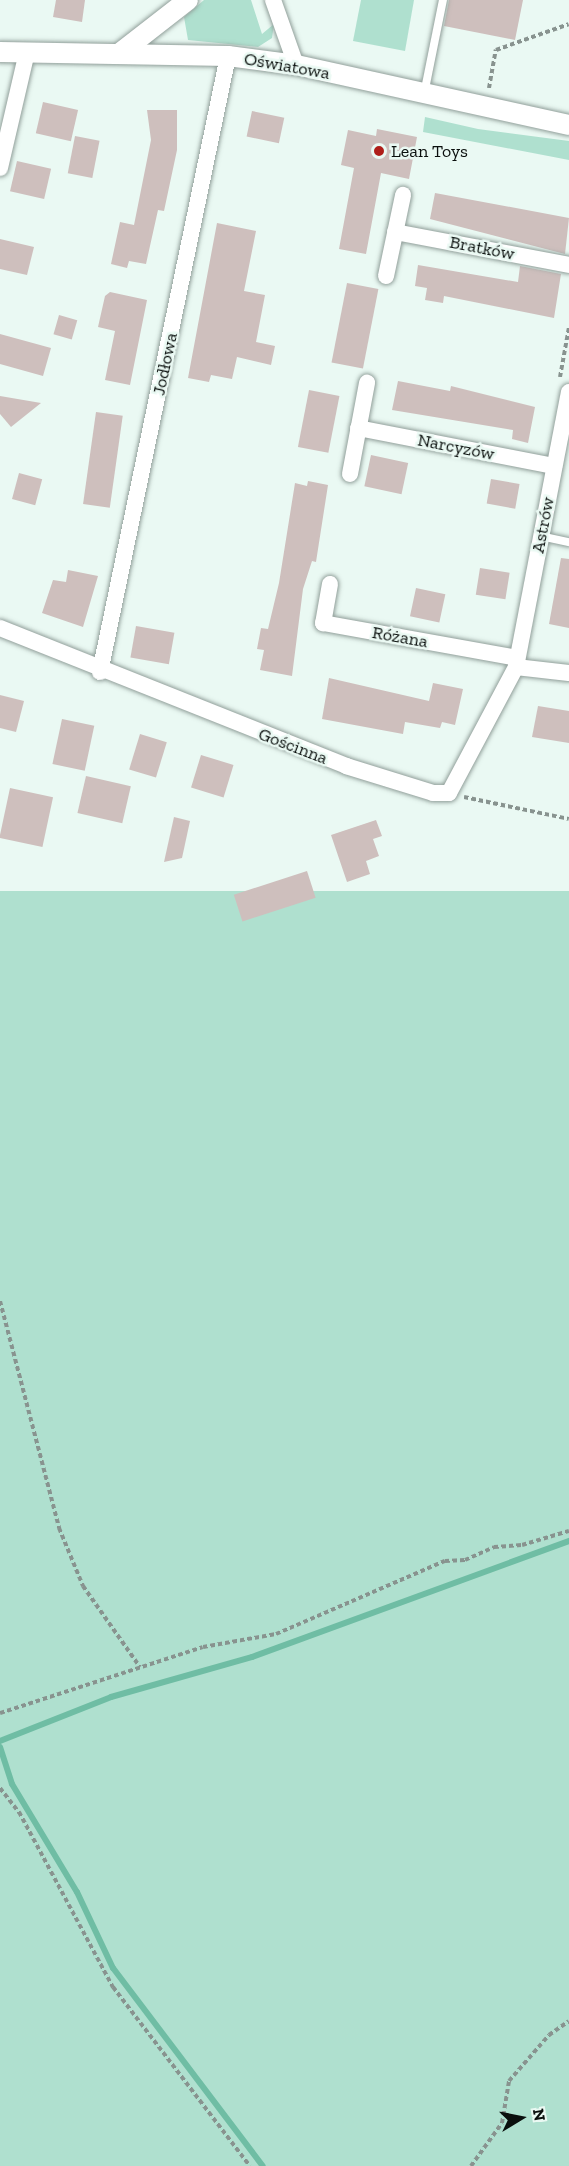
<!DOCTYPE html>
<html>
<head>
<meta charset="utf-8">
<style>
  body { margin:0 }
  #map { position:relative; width:569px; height:2166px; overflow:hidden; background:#eaf9f3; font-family:"Zilla Slab",serif }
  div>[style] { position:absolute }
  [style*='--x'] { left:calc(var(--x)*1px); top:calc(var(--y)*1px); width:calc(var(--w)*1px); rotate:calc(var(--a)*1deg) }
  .green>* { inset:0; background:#afe0cf; transform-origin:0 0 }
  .stream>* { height:6px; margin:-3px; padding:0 3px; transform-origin:3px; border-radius:3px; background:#6fbda4 }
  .building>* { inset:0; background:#cebfbd; transform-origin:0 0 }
  .path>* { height:4px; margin-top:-2px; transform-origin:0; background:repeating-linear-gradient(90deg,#88938f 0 4.5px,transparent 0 7.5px) }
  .roads { filter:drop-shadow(0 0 2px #919f9a) drop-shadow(0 0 2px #919f9a) }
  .service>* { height:8px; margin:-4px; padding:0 4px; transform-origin:4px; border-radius:4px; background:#fff }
  .minor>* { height:16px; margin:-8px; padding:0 8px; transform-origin:8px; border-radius:8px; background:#fff }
  .tertiary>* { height:20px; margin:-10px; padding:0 10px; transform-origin:10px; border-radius:10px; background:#fff }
  .dots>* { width:16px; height:16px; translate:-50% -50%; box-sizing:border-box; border:3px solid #eaf9f3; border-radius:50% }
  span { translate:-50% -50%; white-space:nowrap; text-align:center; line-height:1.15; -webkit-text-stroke:5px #eaf9f3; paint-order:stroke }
  .street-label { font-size:18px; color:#0a0f0d }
  .poi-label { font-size:18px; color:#0a0f0d }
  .left { translate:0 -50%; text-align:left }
  .north { position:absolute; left:491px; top:2088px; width:60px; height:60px; -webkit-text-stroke:4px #eaf9f3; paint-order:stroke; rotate:80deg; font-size:16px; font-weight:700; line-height:24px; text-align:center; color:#0a0f0d }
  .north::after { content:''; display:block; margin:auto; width:21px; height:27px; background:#0a0f0d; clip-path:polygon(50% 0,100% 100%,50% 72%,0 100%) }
</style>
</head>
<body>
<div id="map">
  <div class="green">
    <div style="clip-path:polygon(204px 0,251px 0,262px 34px,274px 24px,272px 38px,258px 47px,188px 40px,184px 17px)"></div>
    <div style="clip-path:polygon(361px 0,414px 0,405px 51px,353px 41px)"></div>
    <div style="clip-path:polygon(425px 117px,478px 129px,569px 141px,569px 160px,423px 132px)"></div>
    <div style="left:569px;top:891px;width:1275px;height:591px;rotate:90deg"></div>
  </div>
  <div class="stream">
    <div style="--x:0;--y:1741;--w:119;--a:-21.6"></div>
    <div style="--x:111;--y:1697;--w:147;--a:-15.8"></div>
    <div style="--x:252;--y:1657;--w:338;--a:-20.1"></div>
    <div style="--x:0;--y:1747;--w:39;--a:72"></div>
    <div style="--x:12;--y:1784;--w:126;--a:59"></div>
    <div style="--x:77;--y:1892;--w:84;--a:64.7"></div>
    <div style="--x:113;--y:1968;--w:248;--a:52.9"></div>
  </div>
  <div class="building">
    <div style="clip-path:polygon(56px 0,85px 0,82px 22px,53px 17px)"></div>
    <div style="clip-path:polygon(449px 0,523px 0,515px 40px,444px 26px)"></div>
    <div style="left:43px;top:102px;width:36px;height:32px;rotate:13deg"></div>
    <div style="clip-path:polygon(147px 110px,177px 110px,177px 150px,164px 211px,158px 210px,146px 264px,129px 261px,127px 268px,111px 264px,120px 222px,134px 225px,151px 140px)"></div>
    <div style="left:252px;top:111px;width:33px;height:26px;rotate:12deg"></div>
    <div style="clip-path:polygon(377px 129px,417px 137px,409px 179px,381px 173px,366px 254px,339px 249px,354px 168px,341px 165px,348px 130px,376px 136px)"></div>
    <div style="left:75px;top:136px;width:25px;height:38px;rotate:11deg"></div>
    <div style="left:17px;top:161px;width:35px;height:31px;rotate:13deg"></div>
    <div style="clip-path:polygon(435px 193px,569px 218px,565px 254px,430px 219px)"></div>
    <div style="clip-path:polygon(217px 223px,256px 231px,244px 291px,265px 295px,256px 342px,275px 346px,271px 365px,237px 357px,232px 379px,211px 375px,209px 382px,188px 378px)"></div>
    <div style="clip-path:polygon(0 239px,34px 247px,27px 275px,0 269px)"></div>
    <div style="clip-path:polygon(418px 265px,518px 282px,520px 266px,561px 274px,554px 318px,444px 296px,443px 303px,425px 300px,427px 288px,415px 286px)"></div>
    <div style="left:347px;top:283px;width:32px;height:81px;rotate:11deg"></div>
    <div style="clip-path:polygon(110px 292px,147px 300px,130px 385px,105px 380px,115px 331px,98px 327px,105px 296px)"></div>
    <div style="left:59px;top:315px;width:19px;height:20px;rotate:16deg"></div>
    <div style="clip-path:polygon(0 334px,51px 348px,43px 376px,0 364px)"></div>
    <div style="clip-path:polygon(398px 381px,450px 391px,451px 386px,535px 407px,528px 443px,512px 439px,513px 430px,392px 410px)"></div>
    <div style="left:309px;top:390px;width:31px;height:58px;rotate:11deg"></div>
    <div style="clip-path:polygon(0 396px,41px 403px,11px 427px,0 414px)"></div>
    <div style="left:96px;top:412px;width:27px;height:93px;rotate:8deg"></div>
    <div style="left:371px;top:455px;width:38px;height:32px;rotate:12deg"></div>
    <div style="left:19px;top:473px;width:24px;height:27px;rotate:15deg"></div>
    <div style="left:491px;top:479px;width:29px;height:25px;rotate:10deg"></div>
    <div style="clip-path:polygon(308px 481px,328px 485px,316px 562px,312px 561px,303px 589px,292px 676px,260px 670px,264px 650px,257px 649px,261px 628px,268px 629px,279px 583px,295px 483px,307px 486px)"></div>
    <div style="clip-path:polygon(561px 558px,569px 559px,569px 628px,549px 624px)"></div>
    <div style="left:480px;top:568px;width:30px;height:27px;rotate:9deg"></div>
    <div style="clip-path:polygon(68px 570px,98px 576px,83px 627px,42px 613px,53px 580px,66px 582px)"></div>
    <div style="left:416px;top:588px;width:30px;height:29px;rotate:12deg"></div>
    <div style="left:136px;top:626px;width:39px;height:32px;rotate:10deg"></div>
    <div style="clip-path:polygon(329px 678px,429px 701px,433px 683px,463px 689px,455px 725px,442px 722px,440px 728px,405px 722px,403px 734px,322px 719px)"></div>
    <div style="clip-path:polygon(0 695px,24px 701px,16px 732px,0 728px)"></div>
    <div style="clip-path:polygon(538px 706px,569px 711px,569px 743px,532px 737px)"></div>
    <div style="left:62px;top:719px;width:33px;height:46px;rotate:12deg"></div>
    <div style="left:140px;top:734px;width:28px;height:37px;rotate:17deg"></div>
    <div style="left:201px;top:755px;width:34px;height:34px;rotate:17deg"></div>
    <div style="left:86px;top:776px;width:46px;height:38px;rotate:13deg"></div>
    <div style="left:10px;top:788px;width:44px;height:51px;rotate:12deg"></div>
    <div style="clip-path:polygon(174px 817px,190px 821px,182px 858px,164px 862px)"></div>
    <div style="clip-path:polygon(376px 820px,382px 836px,373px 839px,379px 856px,366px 861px,370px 874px,347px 882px,331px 835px)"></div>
    <div style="left:307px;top:871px;width:28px;height:77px;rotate:72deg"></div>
  </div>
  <div class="path">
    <div style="--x:489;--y:88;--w:39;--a:-80"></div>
    <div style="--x:496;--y:50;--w:77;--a:-19.6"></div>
    <div style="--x:560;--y:377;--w:51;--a:-79.8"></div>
    <div style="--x:464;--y:797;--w:107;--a:11.8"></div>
    <div style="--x:0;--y:1301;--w:235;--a:75.4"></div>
    <div style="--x:59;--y:1528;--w:63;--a:67.5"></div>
    <div style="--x:83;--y:1586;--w:99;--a:54.9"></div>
    <div style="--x:0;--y:1713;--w:213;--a:-18"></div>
    <div style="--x:203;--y:1647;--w:74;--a:-10.1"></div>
    <div style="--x:276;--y:1634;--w:184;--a:-23.4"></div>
    <div style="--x:445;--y:1561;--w:20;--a:-3"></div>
    <div style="--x:465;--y:1560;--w:32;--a:-24"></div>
    <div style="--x:494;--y:1547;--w:28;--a:-4"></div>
    <div style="--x:522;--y:1545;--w:49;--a:-16.6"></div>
    <div style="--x:0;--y:1788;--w:31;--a:52"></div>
    <div style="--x:19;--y:1812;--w:199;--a:61.8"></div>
    <div style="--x:113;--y:1987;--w:225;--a:52.6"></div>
    <div style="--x:471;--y:2166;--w:53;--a:-54.2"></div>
    <div style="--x:502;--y:2123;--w:43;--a:-80.5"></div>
    <div style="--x:509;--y:2081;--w:61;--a:-49"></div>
    <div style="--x:549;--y:2035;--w:24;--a:-35"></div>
  </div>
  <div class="roads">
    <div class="service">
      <div style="--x:424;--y:94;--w:96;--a:-78.6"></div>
      <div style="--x:540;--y:536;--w:30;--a:12"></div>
    </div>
    <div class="minor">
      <div style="--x:273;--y:0;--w:69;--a:70.5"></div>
      <div style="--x:0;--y:168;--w:119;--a:-76.9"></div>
      <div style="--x:395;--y:232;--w:177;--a:10.7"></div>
      <div style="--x:386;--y:276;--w:83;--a:-78.1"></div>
      <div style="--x:358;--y:428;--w:200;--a:11"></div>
      <div style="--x:350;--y:474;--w:93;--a:-79.4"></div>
      <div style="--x:330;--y:584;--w:40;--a:100"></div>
      <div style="--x:323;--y:623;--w:197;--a:10.2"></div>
      <div style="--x:0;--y:628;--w:373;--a:21.7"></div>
      <div style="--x:346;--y:766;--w:91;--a:17.2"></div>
      <div style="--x:433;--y:793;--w:16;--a:0"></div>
      <div style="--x:449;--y:793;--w:143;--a:-62"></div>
      <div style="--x:516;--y:667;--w:280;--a:-79.1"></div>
      <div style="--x:516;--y:667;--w:53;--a:6.5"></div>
      <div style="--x:100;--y:672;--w:629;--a:-78.26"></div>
    </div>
    <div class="tertiary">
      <div style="--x:0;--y:52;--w:228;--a:1"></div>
      <div style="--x:228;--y:56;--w:69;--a:7.5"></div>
      <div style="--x:296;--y:65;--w:280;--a:12.4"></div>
      <div style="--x:120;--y:53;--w:86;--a:-37.9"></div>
    </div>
  </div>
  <div class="dots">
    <div style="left:379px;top:151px;background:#af1e1a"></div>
  </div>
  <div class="street-label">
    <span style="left:287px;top:66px;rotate:10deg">Oświatowa</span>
    <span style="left:482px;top:248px;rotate:11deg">Bratków</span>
    <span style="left:165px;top:364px;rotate:-78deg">Jodłowa</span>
    <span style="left:456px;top:447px;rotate:11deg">Narcyzów</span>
    <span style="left:543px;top:525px;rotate:-79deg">Astrów</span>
    <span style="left:400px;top:637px;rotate:10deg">Różana</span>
    <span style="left:293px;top:746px;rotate:21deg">Gościnna</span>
  </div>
  <div class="poi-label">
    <span class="left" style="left:391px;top:151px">Lean Toys</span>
  </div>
  <div class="north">N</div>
</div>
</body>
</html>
